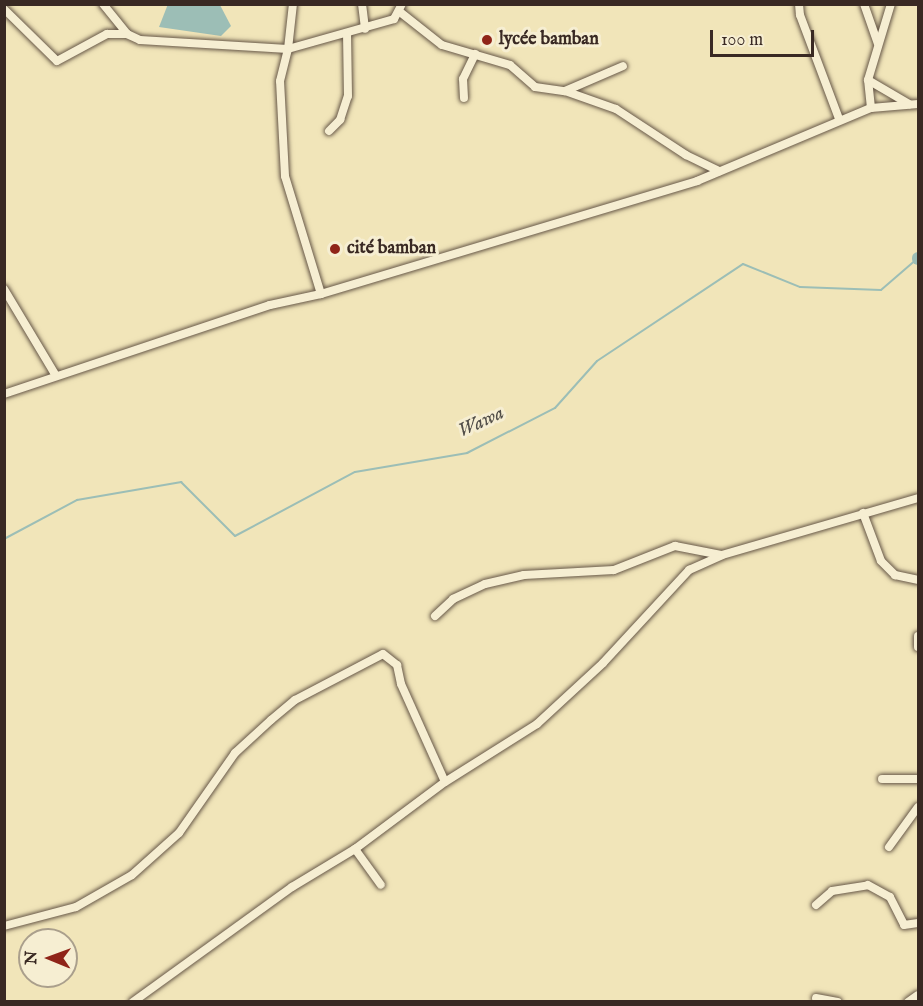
<!DOCTYPE html>
<html>
<head>
<meta charset="utf-8">
<style>
  body { margin:0 }
  #map { position:relative; width:923px; height:1006px; overflow:hidden; background:#f1e5b9; font-family:"IM FELL English",serif }
  div>[style] { position:absolute }
  [style*='--x'] { left:calc(var(--x)*1px); top:calc(var(--y)*1px); width:calc(var(--w)*1px); rotate:calc(var(--a)*1deg) }
  .water>* { inset:0; background:#9cbeb6 }
  .stream>* { height:2px; margin:-1px; padding:0 1px; transform-origin:1px; border-radius:1px; background:#9cbeb6 }
  .river>* { height:12px; margin:-6px; padding:0 6px; transform-origin:6px; border-radius:6px; background:#9cbeb6 }
  .roads { filter:drop-shadow(0 0 2px #675848) drop-shadow(0 0 2px #675848) }
  .minor>* { height:8px; margin:-4px; padding:0 4px; transform-origin:4px; border-radius:4px; background:#f6eed2 }
  .dots>* { width:16px; height:16px; translate:-50% -50%; box-sizing:border-box; border:3px solid #f6eed2; border-radius:50% }
  span { translate:-50% -50%; white-space:nowrap; text-align:center; line-height:1.15; -webkit-text-stroke:6px #f6eed2; paint-order:stroke }
  .poi-label { font-size:18px; color:#392923; font-weight:700 }
  .left { translate:0 -50%; text-align:left }
  .water-label { font-size:20px; color:#524e48; font-style:italic }
  .frame { position:absolute; inset:0; border:6px solid #392923; pointer-events:none }
  .north { position:absolute; left:18px; top:928px; width:60px; height:60px; box-sizing:border-box; background:#f6eed2; border:2px solid #aa9f8c; border-radius:50%; rotate:271deg; font-size:16px; font-weight:700; line-height:24px; text-align:center; color:#392923 }
  .north::after { content:''; display:block; margin:auto; width:21px; height:27px; background:#8f2418; clip-path:polygon(50% 0,100% 100%,50% 72%,0 100%) }
  .scale { position:absolute; left:710px; top:30px; width:104px; height:27px; box-sizing:border-box; border:3px solid #392923; border-top:0; padding-left:8px; font-size:18px; line-height:21px; white-space:nowrap; color:#392923; -webkit-text-stroke:4px #f6eed2; paint-order:stroke }
</style>
</head>
<body>
<div id="map">
  <div class="water">
    <div style="clip-path:polygon(168px 4px,220px 5px,231px 26px,221px 36px,159px 27px)"></div>
  </div>
  <div class="stream">
    <div style="--x:4;--y:539;--w:83;--a:-28.1"></div>
    <div style="--x:77;--y:500;--w:106;--a:-9.8"></div>
    <div style="--x:181;--y:482;--w:76;--a:45"></div>
    <div style="--x:235;--y:536;--w:136;--a:-28.1"></div>
    <div style="--x:355;--y:472;--w:114;--a:-9.6"></div>
    <div style="--x:467;--y:453;--w:99;--a:-27.1"></div>
    <div style="--x:555;--y:408;--w:63;--a:-48.2"></div>
    <div style="--x:597;--y:361;--w:175;--a:-33.6"></div>
    <div style="--x:743;--y:264;--w:61;--a:22"></div>
    <div style="--x:800;--y:287;--w:81;--a:2.1"></div>
    <div style="--x:881;--y:290;--w:49;--a:-40.9"></div>
  </div>
  <div class="river">
    <div style="--x:918;--y:258;--w:1;--a:90"></div>
  </div>
  <div class="roads">
    <div class="minor">
      <div style="--x:103;--y:4;--w:38;--a:51"></div>
      <div style="--x:127;--y:34;--w:14;--a:25"></div>
      <div style="--x:140;--y:40;--w:148;--a:3.5"></div>
      <div style="--x:288;--y:49;--w:45;--a:-83.7"></div>
      <div style="--x:362;--y:4;--w:25;--a:83"></div>
      <div style="--x:799;--y:4;--w:11;--a:85"></div>
      <div style="--x:800;--y:15;--w:111;--a:69.4"></div>
      <div style="--x:864;--y:4;--w:42;--a:70.7"></div>
      <div style="--x:4;--y:9;--w:74;--a:44.5"></div>
      <div style="--x:57;--y:61;--w:57;--a:-28.4"></div>
      <div style="--x:107;--y:34;--w:20;--a:0"></div>
      <div style="--x:400;--y:12;--w:53;--a:38.2"></div>
      <div style="--x:442;--y:45;--w:71;--a:16.4"></div>
      <div style="--x:510;--y:65;--w:33;--a:41"></div>
      <div style="--x:535;--y:87;--w:30;--a:8"></div>
      <div style="--x:565;--y:91;--w:54;--a:19.4"></div>
      <div style="--x:616;--y:109;--w:84;--a:33.3"></div>
      <div style="--x:686;--y:155;--w:37;--a:26"></div>
      <div style="--x:868;--y:80;--w:48;--a:30.3"></div>
      <div style="--x:565;--y:91;--w:63;--a:-23.3"></div>
      <div style="--x:464;--y:98;--w:19;--a:-93"></div>
      <div style="--x:463;--y:79;--w:28;--a:-64"></div>
      <div style="--x:871;--y:108;--w:28;--a:-96"></div>
      <div style="--x:868;--y:80;--w:79;--a:-73.2"></div>
      <div style="--x:329;--y:131;--w:16;--a:-45"></div>
      <div style="--x:340;--y:120;--w:25;--a:-72"></div>
      <div style="--x:348;--y:96;--w:61;--a:-90.9"></div>
      <div style="--x:4;--y:289;--w:101;--a:59.1"></div>
      <div style="--x:321;--y:294;--w:123;--a:-107"></div>
      <div style="--x:285;--y:176;--w:95;--a:-93"></div>
      <div style="--x:280;--y:81;--w:33;--a:-76"></div>
      <div style="--x:288;--y:49;--w:110;--a:-15.8"></div>
      <div style="--x:394;--y:19;--w:17;--a:-62"></div>
      <div style="--x:4;--y:394;--w:280;--a:-18.5"></div>
      <div style="--x:270;--y:305;--w:52;--a:-12.2"></div>
      <div style="--x:321;--y:294;--w:393;--a:-16.7"></div>
      <div style="--x:697;--y:181;--w:189;--a:-22.8"></div>
      <div style="--x:871;--y:108;--w:47;--a:-4.9"></div>
      <div style="--x:863;--y:513;--w:51;--a:69.4"></div>
      <div style="--x:881;--y:561;--w:20;--a:45"></div>
      <div style="--x:895;--y:575;--w:24;--a:12"></div>
      <div style="--x:435;--y:616;--w:25;--a:-43"></div>
      <div style="--x:453;--y:599;--w:35;--a:-25"></div>
      <div style="--x:485;--y:584;--w:40;--a:-13"></div>
      <div style="--x:524;--y:575;--w:90;--a:-3.2"></div>
      <div style="--x:614;--y:570;--w:66;--a:-21.5"></div>
      <div style="--x:675;--y:546;--w:47;--a:11.1"></div>
      <div style="--x:918;--y:636;--w:11;--a:90"></div>
      <div style="--x:882;--y:779;--w:36;--a:0"></div>
      <div style="--x:889;--y:847;--w:49;--a:-54.1"></div>
      <div style="--x:355;--y:849;--w:44;--a:54.2"></div>
      <div style="--x:816;--y:905;--w:21;--a:-41"></div>
      <div style="--x:832;--y:891;--w:36;--a:-9"></div>
      <div style="--x:868;--y:885;--w:25;--a:29"></div>
      <div style="--x:890;--y:897;--w:31;--a:63"></div>
      <div style="--x:904;--y:925;--w:14;--a:-8"></div>
      <div style="--x:4;--y:926;--w:74;--a:-14.8"></div>
      <div style="--x:76;--y:907;--w:64;--a:-29.7"></div>
      <div style="--x:132;--y:875;--w:63;--a:-41.8"></div>
      <div style="--x:179;--y:833;--w:98;--a:-55"></div>
      <div style="--x:235;--y:753;--w:49;--a:-42.5"></div>
      <div style="--x:271;--y:720;--w:31;--a:-40"></div>
      <div style="--x:295;--y:700;--w:99;--a:-27.6"></div>
      <div style="--x:383;--y:654;--w:18;--a:38"></div>
      <div style="--x:397;--y:665;--w:19;--a:78"></div>
      <div style="--x:401;--y:684;--w:107;--a:65.8"></div>
      <div style="--x:816;--y:998;--w:22;--a:10"></div>
      <div style="--x:133;--y:1002;--w:196;--a:-35.9"></div>
      <div style="--x:292;--y:887;--w:74;--a:-31.1"></div>
      <div style="--x:355;--y:849;--w:112;--a:-36.7"></div>
      <div style="--x:445;--y:782;--w:109;--a:-32.2"></div>
      <div style="--x:537;--y:724;--w:90;--a:-42.7"></div>
      <div style="--x:603;--y:663;--w:127;--a:-47.2"></div>
      <div style="--x:689;--y:570;--w:36;--a:-24"></div>
      <div style="--x:722;--y:555;--w:204;--a:-16.2"></div>
      <div style="--x:908;--y:1002;--w:12;--a:-35"></div>
    </div>
  </div>
  <div class="dots">
    <div style="left:487px;top:40px;background:#8f2418"></div>
    <div style="left:335px;top:249px;background:#8f2418"></div>
  </div>
  <div class="poi-label">
    <span class="left" style="left:499px;top:40px">lycée bamban</span>
    <span class="left" style="left:347px;top:249px">cité bamban</span>
  </div>
  <div class="water-label">
    <span style="left:481px;top:422px;rotate:-25deg">Wawa</span>
  </div>
  <div class="frame"></div>
  <div class="north">N</div>
  <div class="scale">100 m</div>
</div>
</body>
</html>
